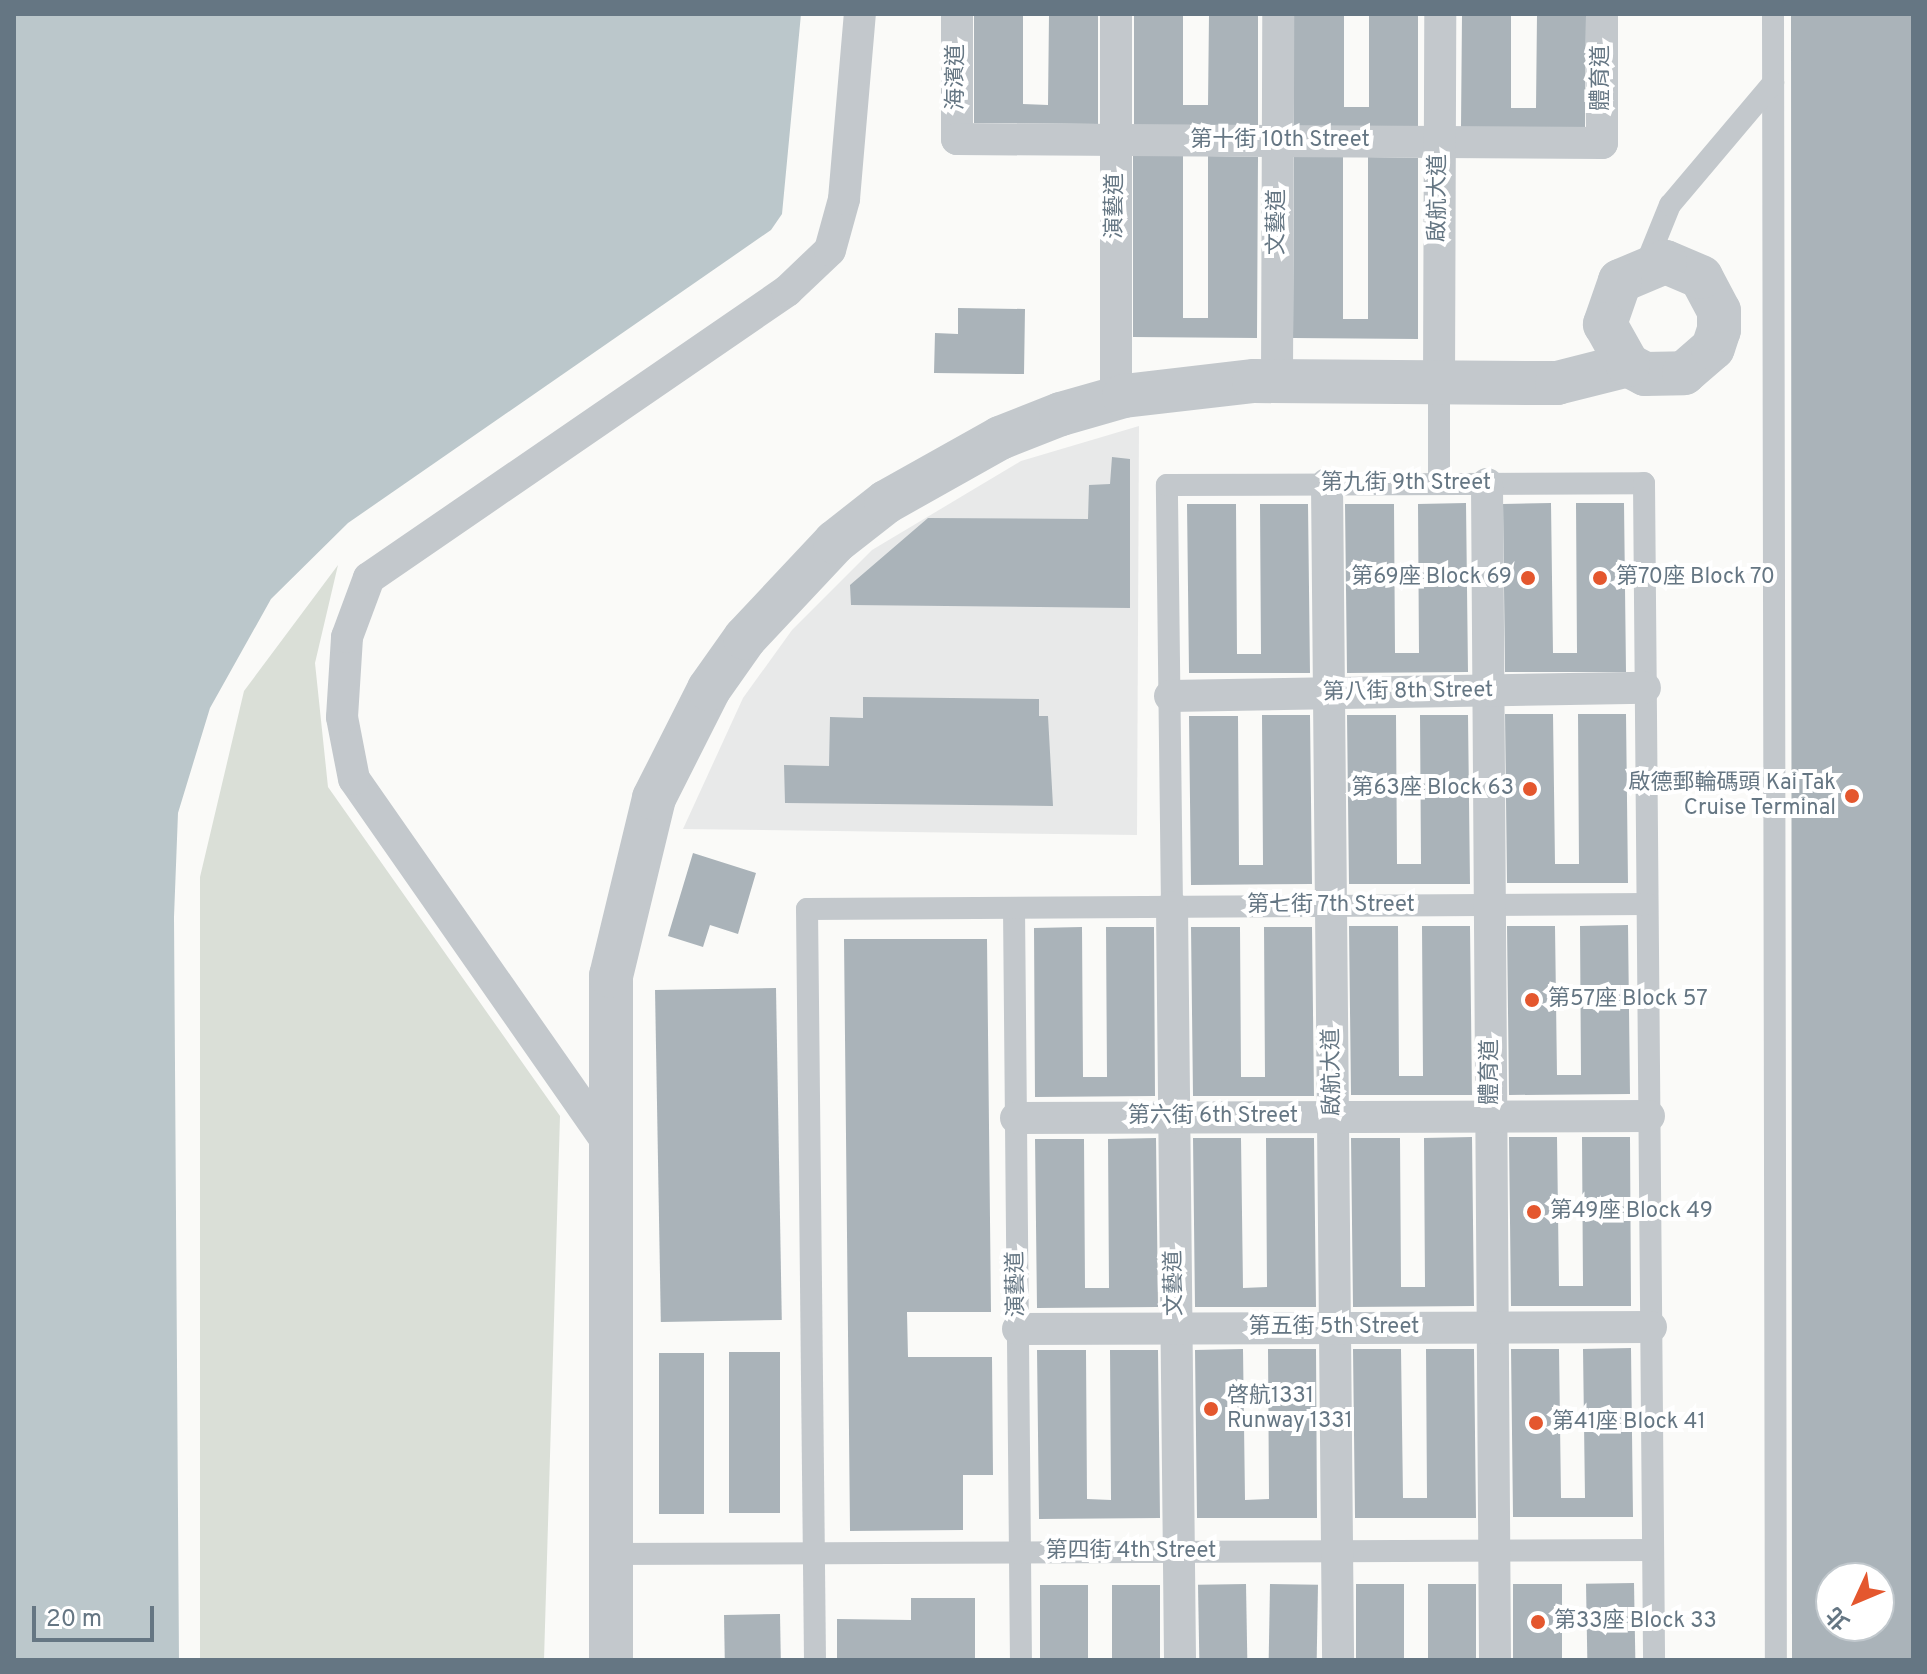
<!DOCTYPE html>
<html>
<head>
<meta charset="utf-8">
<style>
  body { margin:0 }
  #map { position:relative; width:1927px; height:1674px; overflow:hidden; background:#fafaf8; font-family:Overpass,"Noto Sans TC",sans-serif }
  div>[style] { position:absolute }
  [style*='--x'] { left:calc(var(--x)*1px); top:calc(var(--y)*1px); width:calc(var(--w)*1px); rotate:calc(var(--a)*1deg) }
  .built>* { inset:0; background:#e8e9e9 }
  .green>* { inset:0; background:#dadfd7 }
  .water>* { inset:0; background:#bbc7cb }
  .building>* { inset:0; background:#aab3b9; transform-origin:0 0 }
  .service>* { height:22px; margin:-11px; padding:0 11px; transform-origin:11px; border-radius:11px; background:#c3c8cc }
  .pedestrian>* { height:32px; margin:-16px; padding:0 16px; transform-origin:16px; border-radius:16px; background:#c3c8cc }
  .minor>* { height:44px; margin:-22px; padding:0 22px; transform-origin:22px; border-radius:22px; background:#c3c8cc }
  .dots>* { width:22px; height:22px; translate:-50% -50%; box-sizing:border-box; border:4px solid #fff; border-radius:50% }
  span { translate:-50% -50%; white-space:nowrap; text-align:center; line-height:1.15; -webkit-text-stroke:8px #fff; paint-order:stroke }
  .street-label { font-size:22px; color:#657683 }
  .poi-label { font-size:22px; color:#657683 }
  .right { translate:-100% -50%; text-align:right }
  .left { translate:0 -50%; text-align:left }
  .frame { position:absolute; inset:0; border:16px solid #657683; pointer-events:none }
  .north { position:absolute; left:1815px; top:1562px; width:80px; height:80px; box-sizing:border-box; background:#fff; border:2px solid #c1c8cd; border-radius:50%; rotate:226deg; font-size:22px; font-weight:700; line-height:32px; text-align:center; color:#657683 }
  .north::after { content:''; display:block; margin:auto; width:28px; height:36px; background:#e4572e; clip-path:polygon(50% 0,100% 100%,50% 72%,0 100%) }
  .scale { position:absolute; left:32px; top:1606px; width:122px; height:36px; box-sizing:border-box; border:4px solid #657683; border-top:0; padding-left:10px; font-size:24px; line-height:28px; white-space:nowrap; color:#657683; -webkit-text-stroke:6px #fff; paint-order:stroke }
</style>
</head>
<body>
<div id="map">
  <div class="built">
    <div style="clip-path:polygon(1139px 426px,1137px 835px,683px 829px,743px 698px,792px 630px,872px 550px,1021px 461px)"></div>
  </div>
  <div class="green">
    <div style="clip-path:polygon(338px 565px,315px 663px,328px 787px,560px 1116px,544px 1660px,200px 1660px,200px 877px,244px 691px)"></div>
  </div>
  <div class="water">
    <div style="clip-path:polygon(14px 14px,801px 14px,782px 214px,771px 230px,348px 523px,271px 599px,210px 708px,178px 813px,174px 917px,179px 1660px,14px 1660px)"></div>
  </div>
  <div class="building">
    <div style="clip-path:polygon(974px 14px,1023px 14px,1023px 104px,1048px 105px,1049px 14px,1098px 14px,1098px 124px,974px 123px)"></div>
    <div style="clip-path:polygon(1134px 14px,1183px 14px,1183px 105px,1208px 105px,1209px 14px,1258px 14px,1258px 125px,1134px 125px)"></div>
    <div style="clip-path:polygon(1294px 14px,1344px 14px,1344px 107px,1369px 107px,1369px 14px,1418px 14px,1418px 127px,1294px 126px)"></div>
    <div style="clip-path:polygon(1462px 14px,1511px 14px,1511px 108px,1536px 108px,1537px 14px,1586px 14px,1585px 128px,1461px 127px)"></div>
    <div style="clip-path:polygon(evenodd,1791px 14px,1913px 14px,1913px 1660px,1792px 1660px,1791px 14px,1831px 1578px,1879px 1578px,1879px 1626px,1831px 1626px,1831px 1578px)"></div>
    <div style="clip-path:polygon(1133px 155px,1183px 156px,1183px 318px,1208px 318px,1208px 156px,1258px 157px,1257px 338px,1133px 337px)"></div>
    <div style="clip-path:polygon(1294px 157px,1343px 157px,1343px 319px,1368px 319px,1368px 157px,1418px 158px,1418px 339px,1293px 338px)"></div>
    <div style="clip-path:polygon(958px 308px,1025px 309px,1024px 374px,934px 373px,935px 333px,958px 334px)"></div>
    <div style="clip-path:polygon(1112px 457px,1130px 459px,1130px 608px,851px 605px,850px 585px,928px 518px,1088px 519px,1089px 485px,1110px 484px)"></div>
    <div style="clip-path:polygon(1466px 503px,1468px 672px,1347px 673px,1345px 504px,1394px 504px,1395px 653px,1419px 653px,1418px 504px)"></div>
    <div style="clip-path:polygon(1551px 503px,1553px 653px,1577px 653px,1576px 503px,1624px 503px,1626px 672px,1505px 672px,1503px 504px)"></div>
    <div style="clip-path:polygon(1187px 504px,1236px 504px,1237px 654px,1261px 654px,1260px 504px,1308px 504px,1310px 673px,1189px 673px)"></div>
    <div style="clip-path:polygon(863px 697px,1039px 699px,1039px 716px,1048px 716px,1053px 806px,785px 803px,784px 765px,829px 766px,830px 717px,863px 718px)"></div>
    <div style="clip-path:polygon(1505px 714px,1553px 714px,1555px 864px,1579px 864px,1578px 714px,1626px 714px,1628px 883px,1507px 883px)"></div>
    <div style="clip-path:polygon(1262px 715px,1310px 715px,1312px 884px,1191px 885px,1189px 716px,1238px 716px,1239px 865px,1263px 865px)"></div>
    <div style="clip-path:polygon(1347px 715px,1396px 715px,1397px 864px,1421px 864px,1420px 715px,1468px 715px,1470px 884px,1349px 884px)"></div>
    <div style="clip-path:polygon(693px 853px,756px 873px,738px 934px,710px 925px,703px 947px,668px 936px)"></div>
    <div style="clip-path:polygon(1628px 925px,1630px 1094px,1509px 1095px,1507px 926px,1555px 926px,1557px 1075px,1581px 1075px,1580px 926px)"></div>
    <div style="clip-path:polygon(1349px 926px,1398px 926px,1399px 1076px,1423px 1076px,1422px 926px,1470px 926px,1472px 1095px,1351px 1095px)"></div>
    <div style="clip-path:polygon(1082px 927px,1083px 1077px,1107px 1077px,1106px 927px,1154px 927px,1155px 1096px,1035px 1097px,1034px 928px)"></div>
    <div style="clip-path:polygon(1191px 927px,1240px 927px,1241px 1077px,1265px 1077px,1264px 927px,1312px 927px,1314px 1096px,1193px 1096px)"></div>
    <div style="clip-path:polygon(844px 939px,987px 939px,991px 1312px,907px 1312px,908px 1357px,992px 1357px,993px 1475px,963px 1475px,963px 1530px,850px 1531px)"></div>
    <div style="left:776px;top:988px;width:332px;height:121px;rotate:89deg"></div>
    <div style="clip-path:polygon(1472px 1137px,1474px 1306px,1353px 1307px,1351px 1138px,1400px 1138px,1401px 1287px,1425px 1287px,1424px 1138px)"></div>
    <div style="clip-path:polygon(1509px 1137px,1557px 1137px,1559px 1286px,1583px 1286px,1582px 1137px,1630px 1137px,1631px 1306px,1511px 1306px)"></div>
    <div style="clip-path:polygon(1156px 1138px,1158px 1307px,1037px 1308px,1035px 1139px,1084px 1139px,1085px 1288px,1109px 1288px,1108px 1139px)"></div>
    <div style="clip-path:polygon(1193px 1138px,1241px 1138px,1243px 1288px,1267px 1287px,1266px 1138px,1314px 1138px,1316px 1307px,1195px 1307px)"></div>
    <div style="clip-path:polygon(1631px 1348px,1633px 1517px,1513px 1517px,1511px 1349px,1559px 1349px,1561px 1498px,1585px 1498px,1583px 1349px)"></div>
    <div style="clip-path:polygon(1243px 1349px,1245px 1500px,1269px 1499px,1268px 1349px,1316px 1349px,1317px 1518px,1197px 1518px,1195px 1350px)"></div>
    <div style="clip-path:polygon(1353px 1349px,1401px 1349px,1403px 1498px,1427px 1498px,1426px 1349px,1474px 1349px,1476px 1518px,1355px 1518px)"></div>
    <div style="clip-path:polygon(1037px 1350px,1086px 1350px,1087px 1499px,1111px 1500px,1110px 1350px,1158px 1350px,1160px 1518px,1039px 1519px)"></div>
    <div style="left:780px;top:1352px;width:161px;height:51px;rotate:90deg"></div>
    <div style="left:659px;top:1353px;width:45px;height:161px"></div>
    <div style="left:1634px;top:1583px;width:77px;height:48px;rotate:89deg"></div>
    <div style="left:1246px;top:1584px;width:76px;height:48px;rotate:89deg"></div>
    <div style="left:1270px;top:1584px;width:48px;height:76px;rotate:1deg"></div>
    <div style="left:1356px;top:1584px;width:48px;height:76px"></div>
    <div style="left:1428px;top:1584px;width:48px;height:76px"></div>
    <div style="left:1513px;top:1584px;width:49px;height:76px"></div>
    <div style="left:1040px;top:1585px;width:48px;height:75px"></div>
    <div style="left:1112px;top:1585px;width:48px;height:75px"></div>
    <div style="clip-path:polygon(911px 1598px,975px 1598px,975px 1660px,837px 1660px,837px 1619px,911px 1620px)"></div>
    <div style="left:780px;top:1614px;width:46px;height:56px;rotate:89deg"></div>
  </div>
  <div class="service">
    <div style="--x:1773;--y:14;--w:1646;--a:89.9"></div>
    <div style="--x:1646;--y:264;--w:64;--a:-67.9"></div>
    <div style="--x:1670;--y:205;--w:160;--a:-49.8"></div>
    <div style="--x:1439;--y:484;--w:101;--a:-90"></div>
    <div style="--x:1172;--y:907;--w:422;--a:-90.7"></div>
    <div style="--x:1167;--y:485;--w:477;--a:-0.2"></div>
    <div style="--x:1644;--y:483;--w:1177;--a:89.51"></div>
    <div style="--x:1014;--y:908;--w:752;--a:89.47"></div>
    <div style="--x:608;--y:1554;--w:1045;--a:-0.22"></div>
    <div style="--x:815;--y:1660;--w:751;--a:-90.61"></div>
    <div style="--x:807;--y:909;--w:840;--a:-0.34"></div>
  </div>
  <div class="pedestrian">
    <div style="--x:957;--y:14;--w:125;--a:90"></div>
    <div style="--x:957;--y:139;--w:645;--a:0.36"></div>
    <div style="--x:1602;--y:143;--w:129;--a:-90"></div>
    <div style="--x:1116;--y:14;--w:385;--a:90"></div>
    <div style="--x:1277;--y:381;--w:367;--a:-89.8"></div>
    <div style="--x:1439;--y:383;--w:369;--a:-89.8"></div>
    <div style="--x:1327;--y:484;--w:1176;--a:89.46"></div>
    <div style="--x:1487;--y:484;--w:1176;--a:89.61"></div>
    <div style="--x:1170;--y:696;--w:475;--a:-1"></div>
    <div style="--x:1172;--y:907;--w:753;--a:89.39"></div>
    <div style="--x:1016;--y:1118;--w:633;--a:-0.18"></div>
    <div style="--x:610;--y:1146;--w:447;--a:-124.9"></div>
    <div style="--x:354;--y:779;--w:63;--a:-101"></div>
    <div style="--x:342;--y:717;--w:80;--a:-86.4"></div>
    <div style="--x:347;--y:637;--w:63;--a:-69.6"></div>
    <div style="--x:369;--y:578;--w:507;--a:-34.47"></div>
    <div style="--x:787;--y:291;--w:59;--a:-43.6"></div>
    <div style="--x:830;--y:250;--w:53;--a:-74.6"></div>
    <div style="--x:844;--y:199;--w:186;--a:-85.1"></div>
    <div style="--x:1018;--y:1329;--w:633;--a:-0.18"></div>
  </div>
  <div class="minor">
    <div style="--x:611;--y:1660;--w:684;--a:-90"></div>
    <div style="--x:611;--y:976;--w:183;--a:-76.4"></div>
    <div style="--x:654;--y:798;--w:122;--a:-63.2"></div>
    <div style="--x:709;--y:689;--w:62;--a:-54.8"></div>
    <div style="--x:745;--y:638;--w:132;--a:-46.8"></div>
    <div style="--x:835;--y:542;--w:65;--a:-38.1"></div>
    <div style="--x:886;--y:502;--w:131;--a:-29.3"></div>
    <div style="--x:1000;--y:438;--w:66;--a:-21.5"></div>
    <div style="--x:1061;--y:414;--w:66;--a:-15.9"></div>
    <div style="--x:1124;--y:396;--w:131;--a:-6.6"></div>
    <div style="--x:1254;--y:381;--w:303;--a:0.4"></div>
    <div style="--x:1557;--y:383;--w:73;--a:-14.2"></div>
    <div style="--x:1628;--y:365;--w:19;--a:28"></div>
    <div style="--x:1645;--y:374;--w:39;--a:-1"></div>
    <div style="--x:1684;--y:373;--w:38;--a:-41"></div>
    <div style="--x:1713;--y:348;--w:19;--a:-72"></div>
    <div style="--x:1719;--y:330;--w:19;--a:-90"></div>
    <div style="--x:1719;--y:311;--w:38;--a:-118"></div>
    <div style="--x:1701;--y:277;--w:39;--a:-157"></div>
    <div style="--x:1665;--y:262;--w:49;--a:157.1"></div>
    <div style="--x:1620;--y:281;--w:46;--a:109.2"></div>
    <div style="--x:1605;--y:324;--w:47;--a:60.7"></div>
  </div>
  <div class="dots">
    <div style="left:1528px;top:578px;background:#e4572e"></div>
    <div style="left:1600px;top:578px;background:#e4572e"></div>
    <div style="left:1530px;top:789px;background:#e4572e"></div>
    <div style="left:1852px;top:796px;background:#e4572e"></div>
    <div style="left:1532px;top:1000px;background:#e4572e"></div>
    <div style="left:1534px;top:1212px;background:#e4572e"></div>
    <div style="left:1211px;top:1409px;background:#e4572e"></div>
    <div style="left:1536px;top:1423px;background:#e4572e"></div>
    <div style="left:1538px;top:1622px;background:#e4572e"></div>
  </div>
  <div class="street-label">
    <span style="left:957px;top:77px;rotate:-90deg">海濱道</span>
    <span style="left:1602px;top:78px;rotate:-90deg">體育道</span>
    <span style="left:1280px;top:141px">第十街 10th Street</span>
    <span style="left:1439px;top:198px;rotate:-90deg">啟航大道</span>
    <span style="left:1116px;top:206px;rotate:-90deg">演藝道</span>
    <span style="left:1278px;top:222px;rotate:-90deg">文藝道</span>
    <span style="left:1406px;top:484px">第九街 9th Street</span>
    <span style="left:1408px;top:692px;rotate:-1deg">第八街 8th Street</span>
    <span style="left:1331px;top:906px">第七街 7th Street</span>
    <span style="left:1333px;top:1072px;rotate:-91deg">啟航大道</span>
    <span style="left:1491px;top:1072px;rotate:-90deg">體育道</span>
    <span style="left:1213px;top:1117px">第六街 6th Street</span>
    <span style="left:1175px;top:1283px;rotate:-91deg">文藝道</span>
    <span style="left:1017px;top:1284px;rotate:-91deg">演藝道</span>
    <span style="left:1334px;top:1328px">第五街 5th Street</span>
    <span style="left:1131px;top:1552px">第四街 4th Street</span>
  </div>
  <div class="poi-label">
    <span class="right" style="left:1512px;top:578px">第69座 Block 69</span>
    <span class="left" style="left:1616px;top:578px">第70座 Block 70</span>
    <span class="right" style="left:1836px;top:796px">啟德郵輪碼頭 Kai Tak<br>Cruise Terminal</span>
    <span class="right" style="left:1514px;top:789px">第63座 Block 63</span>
    <span class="left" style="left:1548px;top:1000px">第57座 Block 57</span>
    <span class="left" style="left:1550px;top:1212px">第49座 Block 49</span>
    <span class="left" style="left:1227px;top:1409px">啓航1331<br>Runway 1331</span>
    <span class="left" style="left:1552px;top:1423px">第41座 Block 41</span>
    <span class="left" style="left:1554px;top:1622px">第33座 Block 33</span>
  </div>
  <div class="frame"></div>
  <div class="north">北</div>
  <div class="scale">20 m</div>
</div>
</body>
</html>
